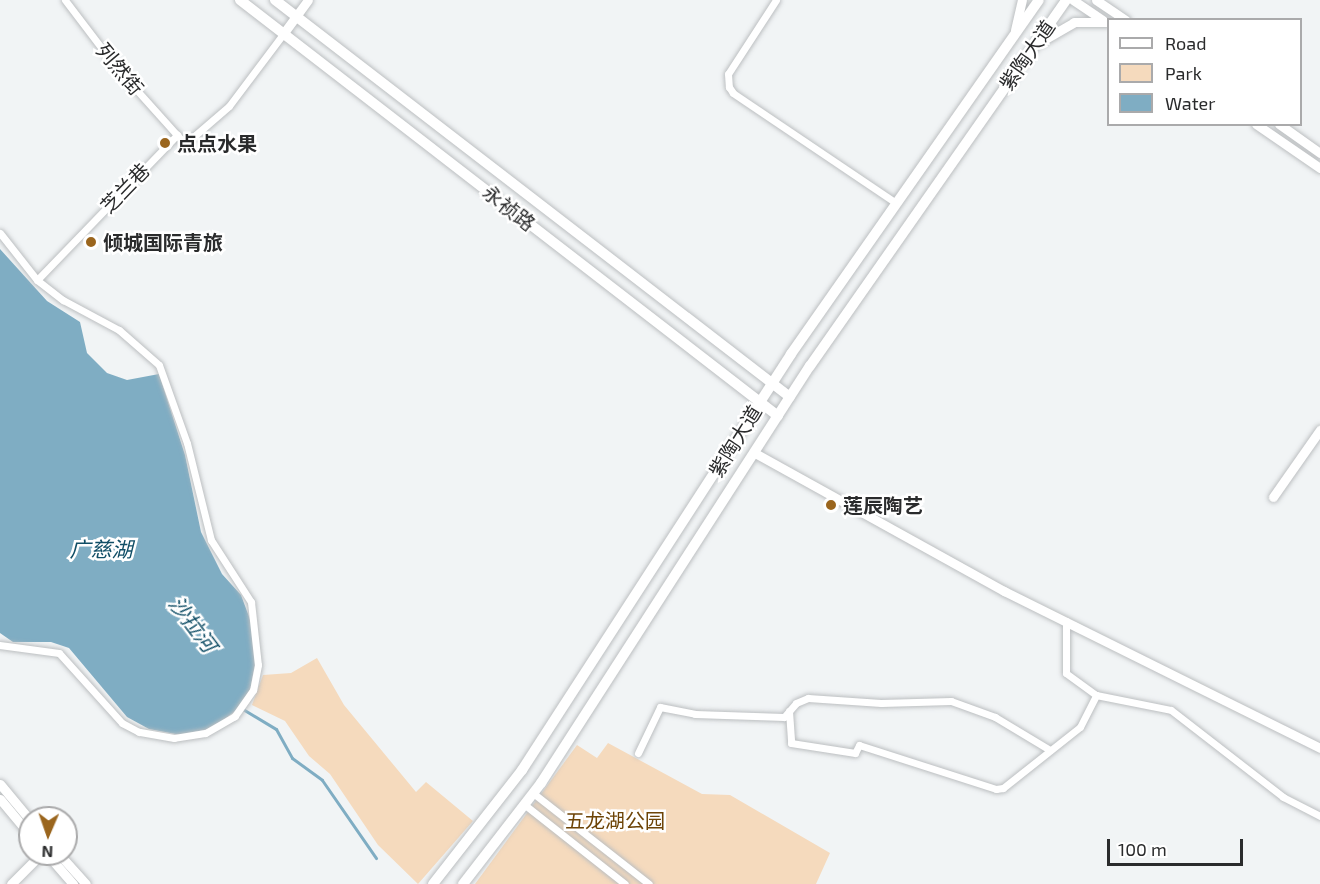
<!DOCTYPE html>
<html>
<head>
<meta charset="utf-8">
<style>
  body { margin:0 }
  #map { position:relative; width:1320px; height:884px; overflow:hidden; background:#f1f4f5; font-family:"Exo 2","Noto Sans SC",sans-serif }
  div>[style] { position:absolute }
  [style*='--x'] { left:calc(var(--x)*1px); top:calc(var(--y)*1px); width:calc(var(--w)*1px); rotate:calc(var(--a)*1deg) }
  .green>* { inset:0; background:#f5dabd }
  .water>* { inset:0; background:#7fadc3 }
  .stream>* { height:3px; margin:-1.5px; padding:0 1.5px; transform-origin:1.5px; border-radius:1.5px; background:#7fadc3 }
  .roads { filter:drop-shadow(0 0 2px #bcbfc1) drop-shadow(0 0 2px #bcbfc1) }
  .minor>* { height:7px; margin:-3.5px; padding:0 3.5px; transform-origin:3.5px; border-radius:3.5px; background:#fff }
  .tertiary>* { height:9px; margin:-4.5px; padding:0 4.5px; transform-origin:4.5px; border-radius:4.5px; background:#fff }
  .secondary>* { height:10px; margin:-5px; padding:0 5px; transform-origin:5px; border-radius:5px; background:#fff }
  .dots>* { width:16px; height:16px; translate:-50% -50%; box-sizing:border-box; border:3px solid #fff; border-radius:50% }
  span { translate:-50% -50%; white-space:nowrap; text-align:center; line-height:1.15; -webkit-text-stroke:5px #fff; paint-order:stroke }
  .street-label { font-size:20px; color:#2a2b2c }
  .poi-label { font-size:20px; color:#2a2b2c; font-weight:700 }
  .left { translate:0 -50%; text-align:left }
  .park-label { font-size:20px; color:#6d4407 }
  .water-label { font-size:21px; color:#104e66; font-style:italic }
  .legend { position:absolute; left:1107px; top:18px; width:195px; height:108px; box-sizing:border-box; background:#fff; border:2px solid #aaaaab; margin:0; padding:8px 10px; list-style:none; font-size:18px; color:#2a2b2c }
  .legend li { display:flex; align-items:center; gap:12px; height:30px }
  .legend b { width:30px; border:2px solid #aaaaab }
  .north { position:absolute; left:18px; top:806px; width:60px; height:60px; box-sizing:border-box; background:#fff; border:2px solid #aaaaab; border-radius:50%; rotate:182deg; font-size:16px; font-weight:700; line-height:24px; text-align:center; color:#2a2b2c }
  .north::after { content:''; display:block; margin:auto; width:21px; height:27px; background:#9a651d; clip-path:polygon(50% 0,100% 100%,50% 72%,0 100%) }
  .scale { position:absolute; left:1107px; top:839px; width:136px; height:27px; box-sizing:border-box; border:3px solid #2a2b2c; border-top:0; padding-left:8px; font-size:18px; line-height:21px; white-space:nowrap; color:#2a2b2c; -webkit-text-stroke:4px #fff; paint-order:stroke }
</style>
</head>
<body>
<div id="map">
  <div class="green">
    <div style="clip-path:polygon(317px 658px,344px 705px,416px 792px,426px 782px,473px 821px,418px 884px,378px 845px,330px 774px,309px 756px,285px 721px,252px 705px,263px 675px,291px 673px)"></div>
    <div style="clip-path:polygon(608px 743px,702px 794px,730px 795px,830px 853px,816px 884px,475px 884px,577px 745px,597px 758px)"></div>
  </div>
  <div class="water">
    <div style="clip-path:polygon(0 249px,47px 301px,80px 322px,87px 353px,107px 373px,127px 380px,159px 374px,185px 455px,201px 532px,222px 574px,241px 595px,251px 622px,256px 659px,248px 701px,213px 728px,181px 735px,149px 729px,127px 717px,69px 648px,51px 642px,13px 642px,0 633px)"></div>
  </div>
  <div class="stream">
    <div style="--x:241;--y:708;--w:41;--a:31"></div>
    <div style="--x:276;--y:729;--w:33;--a:61"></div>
    <div style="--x:292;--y:758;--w:37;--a:36"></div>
    <div style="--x:322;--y:780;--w:95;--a:55.3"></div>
  </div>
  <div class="roads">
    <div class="minor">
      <div style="--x:65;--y:0;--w:84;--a:52.7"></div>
      <div style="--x:116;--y:67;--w:91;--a:48.1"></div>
      <div style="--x:776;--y:0;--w:88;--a:123"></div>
      <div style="--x:728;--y:74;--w:13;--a:86"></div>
      <div style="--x:729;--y:87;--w:7;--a:56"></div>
      <div style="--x:733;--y:93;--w:197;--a:34"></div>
      <div style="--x:0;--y:233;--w:60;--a:51.8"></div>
      <div style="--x:37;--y:280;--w:33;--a:38"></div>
      <div style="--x:63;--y:300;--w:64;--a:28.2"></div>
      <div style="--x:119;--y:330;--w:53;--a:41.2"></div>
      <div style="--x:159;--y:365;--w:83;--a:70.3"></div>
      <div style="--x:187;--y:443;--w:100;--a:76.1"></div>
      <div style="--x:211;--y:540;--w:74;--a:57.2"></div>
      <div style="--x:251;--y:602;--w:63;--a:83.7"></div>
      <div style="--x:258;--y:665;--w:25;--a:101"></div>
      <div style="--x:253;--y:690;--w:32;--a:125"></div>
      <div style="--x:235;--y:716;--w:34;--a:150"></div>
      <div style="--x:205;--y:733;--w:31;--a:171"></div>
      <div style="--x:174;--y:738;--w:36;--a:-170"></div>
      <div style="--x:139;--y:732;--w:19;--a:-152"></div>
      <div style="--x:122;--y:723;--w:94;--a:-132"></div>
      <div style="--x:59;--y:653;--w:60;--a:-172.3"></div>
      <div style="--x:37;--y:280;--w:202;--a:-46"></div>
      <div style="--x:177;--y:135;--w:12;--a:48"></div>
      <div style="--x:185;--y:144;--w:58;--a:-40.8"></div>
      <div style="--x:229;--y:106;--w:90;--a:-53.1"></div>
      <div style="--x:1096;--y:695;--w:76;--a:11.3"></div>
      <div style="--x:1171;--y:710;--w:142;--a:37.8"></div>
      <div style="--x:1283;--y:797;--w:42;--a:27.2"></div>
      <div style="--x:789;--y:711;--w:32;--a:86"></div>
      <div style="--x:791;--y:743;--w:65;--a:8.9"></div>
      <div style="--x:855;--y:753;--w:9;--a:-63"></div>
      <div style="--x:859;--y:745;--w:144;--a:17.8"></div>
      <div style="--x:996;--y:789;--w:7;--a:-8"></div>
      <div style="--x:1003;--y:788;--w:98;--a:-38.4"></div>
      <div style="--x:1080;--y:727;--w:36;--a:-63"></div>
      <div style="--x:1096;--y:695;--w:37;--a:-144"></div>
      <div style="--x:1066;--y:673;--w:52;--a:-90"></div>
      <div style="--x:638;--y:753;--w:51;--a:-64.4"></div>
      <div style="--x:660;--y:707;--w:36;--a:11"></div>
      <div style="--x:695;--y:714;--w:89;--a:1.9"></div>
      <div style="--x:784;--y:717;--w:18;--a:-49"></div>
      <div style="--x:796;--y:703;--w:13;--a:-23"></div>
      <div style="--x:808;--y:698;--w:73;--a:3.9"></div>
      <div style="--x:881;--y:703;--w:70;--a:-1.6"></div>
      <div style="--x:951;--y:701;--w:47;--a:20"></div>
      <div style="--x:995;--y:717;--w:64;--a:31"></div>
      <div style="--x:533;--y:793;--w:147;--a:38.1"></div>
      <div style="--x:525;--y:805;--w:127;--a:38.3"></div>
    </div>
    <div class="tertiary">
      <div style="--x:1073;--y:0;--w:36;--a:34"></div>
      <div style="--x:1096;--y:0;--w:36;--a:34"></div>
      <div style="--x:1015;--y:30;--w:31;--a:-77"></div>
      <div style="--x:283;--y:34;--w:42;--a:-53.7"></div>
      <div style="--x:1040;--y:42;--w:39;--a:-30"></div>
      <div style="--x:1074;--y:22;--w:32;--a:0"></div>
      <div style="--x:1256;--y:124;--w:78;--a:34.5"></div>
      <div style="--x:1279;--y:124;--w:50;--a:35.3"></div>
      <div style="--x:755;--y:453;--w:285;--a:29"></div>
      <div style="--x:1004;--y:591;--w:353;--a:26.4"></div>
      <div style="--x:1273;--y:497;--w:82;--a:-55"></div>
      <div style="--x:0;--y:784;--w:47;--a:50.2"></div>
      <div style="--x:0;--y:799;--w:47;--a:50.2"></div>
      <div style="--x:47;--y:854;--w:40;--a:49"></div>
      <div style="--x:59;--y:854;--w:40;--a:48"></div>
      <div style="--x:11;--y:884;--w:42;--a:-45"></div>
    </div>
    <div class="secondary">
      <div style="--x:240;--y:0;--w:680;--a:37.71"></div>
      <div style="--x:275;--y:0;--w:650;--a:37.63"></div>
      <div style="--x:433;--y:884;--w:145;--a:-52"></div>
      <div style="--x:522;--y:770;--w:495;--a:-57.1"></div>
      <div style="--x:791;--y:354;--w:432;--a:-55"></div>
      <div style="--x:463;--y:884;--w:128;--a:-52.3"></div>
      <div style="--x:541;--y:783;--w:496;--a:-57.2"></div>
      <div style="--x:810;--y:366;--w:447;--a:-55"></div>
    </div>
  </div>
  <div class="dots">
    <div style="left:165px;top:143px;background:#9a651d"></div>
    <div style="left:91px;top:242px;background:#9a651d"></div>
    <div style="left:831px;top:505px;background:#9a651d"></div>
  </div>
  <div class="street-label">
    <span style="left:1027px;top:55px;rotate:-55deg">紫陶大道</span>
    <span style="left:120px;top:69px;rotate:50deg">列然街</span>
    <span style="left:125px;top:188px;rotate:-46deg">芝兰巷</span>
    <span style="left:509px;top:208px;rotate:38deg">永祯路</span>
    <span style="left:735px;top:441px;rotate:-58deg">紫陶大道</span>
  </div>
  <div class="poi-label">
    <span class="left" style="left:177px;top:143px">点点水果</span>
    <span class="left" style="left:103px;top:242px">倾城国际青旅</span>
    <span class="left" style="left:843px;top:505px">莲辰陶艺</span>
  </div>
  <div class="park-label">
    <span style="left:615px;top:820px">五龙湖公园</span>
  </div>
  <div class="water-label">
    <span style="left:101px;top:549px">广慈湖</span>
    <span style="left:193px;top:624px;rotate:53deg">沙拉河</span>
  </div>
  <ul class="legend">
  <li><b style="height:8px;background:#fff"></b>Road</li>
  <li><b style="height:16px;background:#f5dabd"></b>Park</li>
  <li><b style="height:16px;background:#7fadc3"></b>Water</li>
  </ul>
  <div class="north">N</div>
  <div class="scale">100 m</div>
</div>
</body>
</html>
